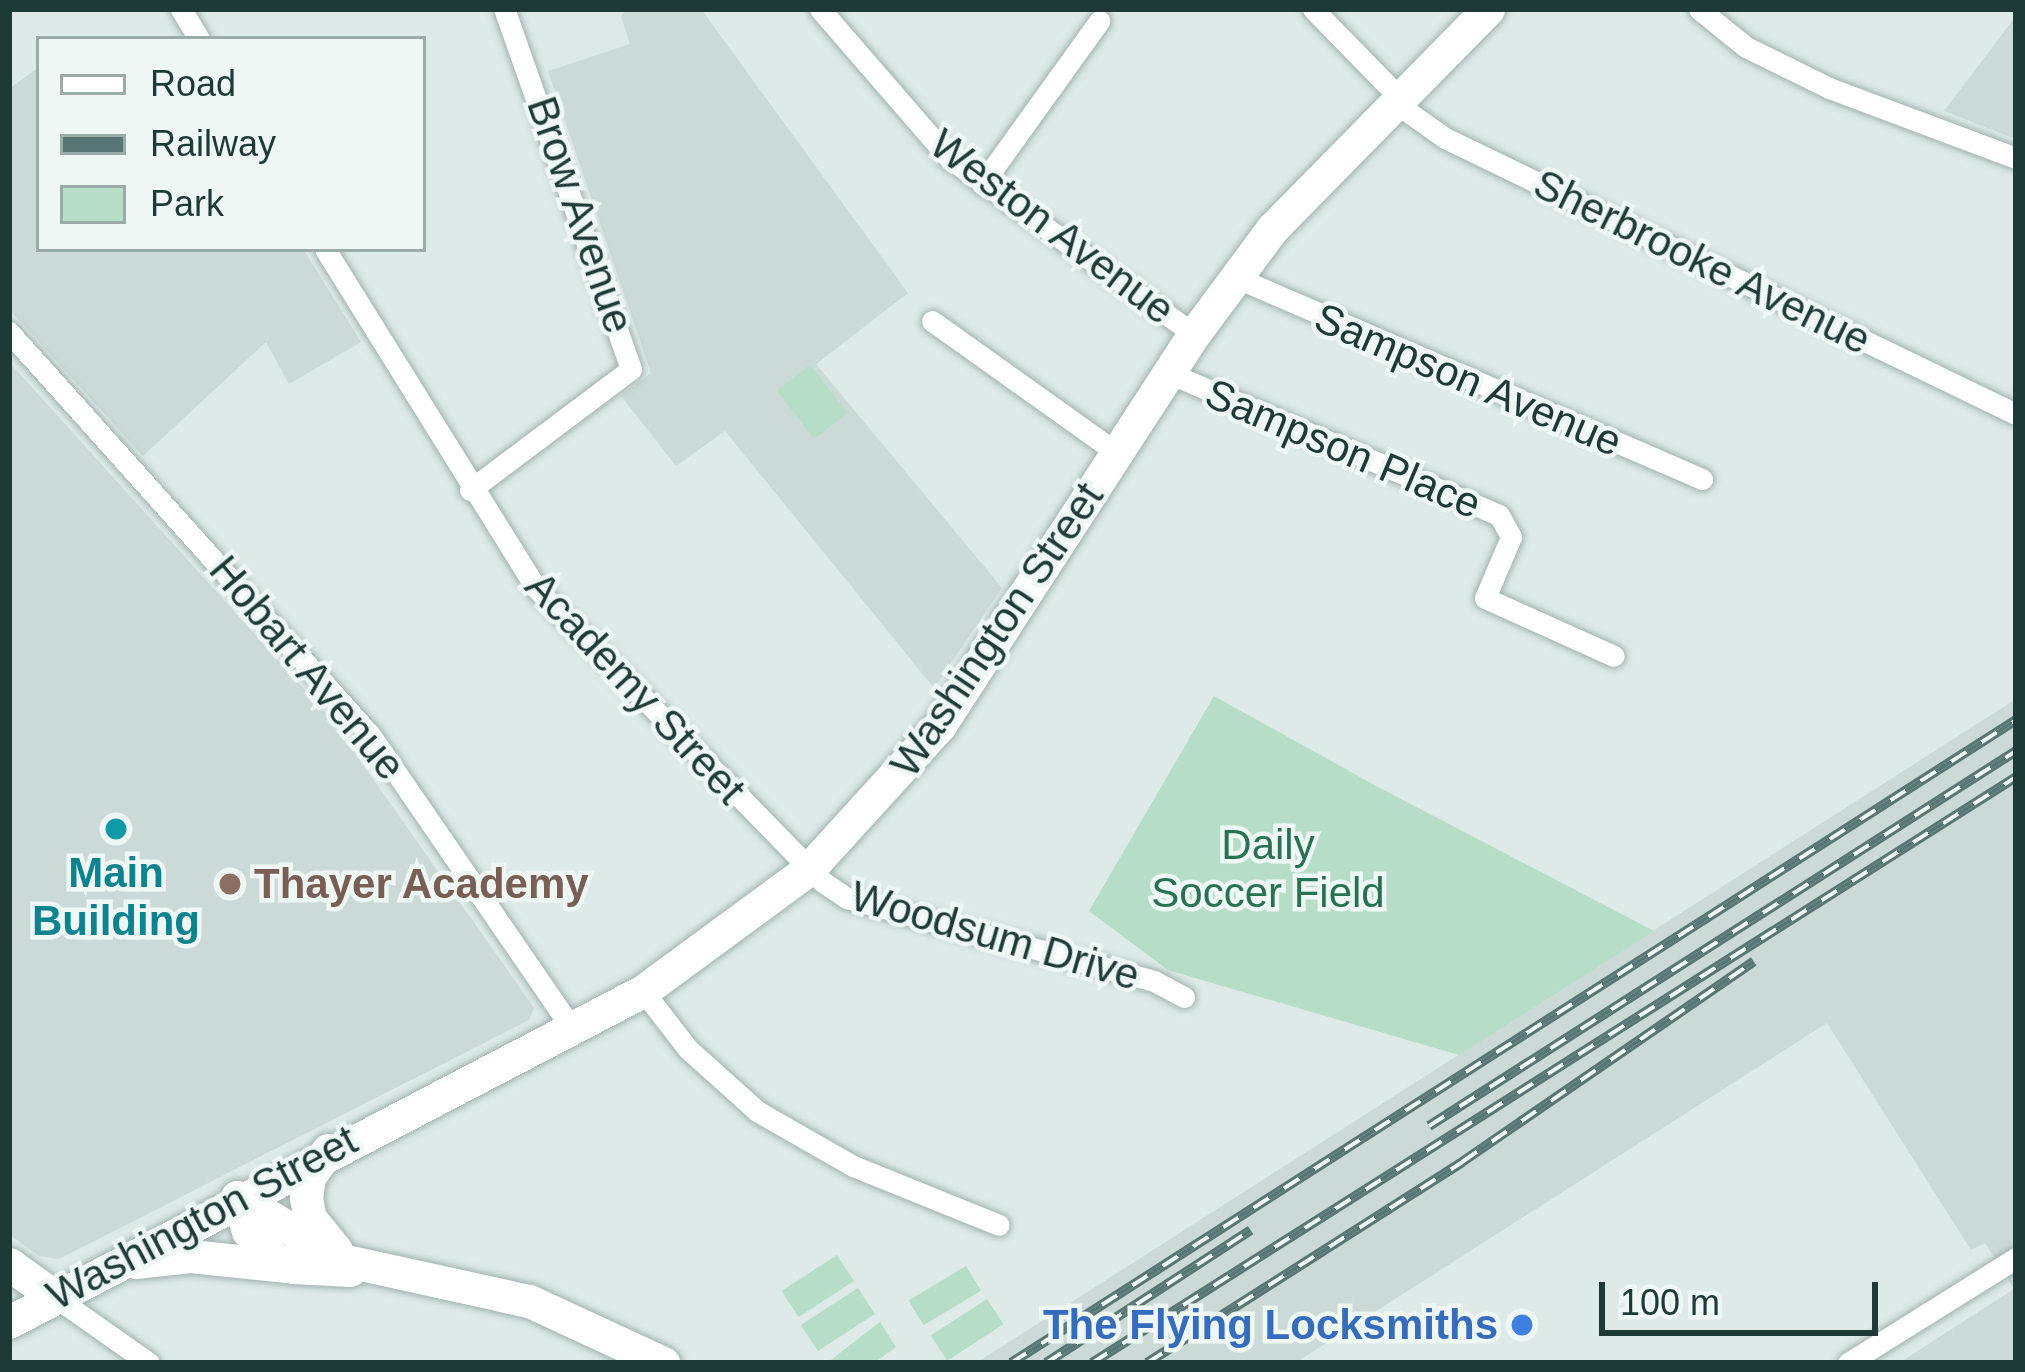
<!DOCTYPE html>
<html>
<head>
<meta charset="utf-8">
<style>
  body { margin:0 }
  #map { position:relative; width:2025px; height:1372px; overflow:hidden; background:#ddeae7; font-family:Arial,sans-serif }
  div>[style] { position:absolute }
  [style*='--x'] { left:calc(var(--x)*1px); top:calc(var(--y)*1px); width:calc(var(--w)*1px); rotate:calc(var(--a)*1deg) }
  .built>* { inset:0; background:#cbdad6 }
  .green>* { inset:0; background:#b5ddc7; transform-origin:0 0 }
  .roads { filter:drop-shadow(0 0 3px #a0b2af) drop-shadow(0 0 3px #a0b2af) }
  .minor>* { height:21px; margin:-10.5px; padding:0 10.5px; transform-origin:10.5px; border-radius:10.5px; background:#fff }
  .secondary>* { height:33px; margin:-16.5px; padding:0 16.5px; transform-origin:16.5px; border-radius:16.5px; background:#fff }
  .rail>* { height:10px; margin-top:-5px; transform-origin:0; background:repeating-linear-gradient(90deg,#eef7f4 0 18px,#587673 0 36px); box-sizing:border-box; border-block:3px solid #587673 }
  .dots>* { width:33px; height:33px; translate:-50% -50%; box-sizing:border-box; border:6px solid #eef7f4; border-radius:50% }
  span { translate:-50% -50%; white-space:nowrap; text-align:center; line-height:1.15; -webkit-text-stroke:9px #eef7f4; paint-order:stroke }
  .street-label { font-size:42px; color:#1e3a37 }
  .park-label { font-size:42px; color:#277251 }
  .culture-label { font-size:42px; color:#0d838f; font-weight:700 }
  .education-label { font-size:42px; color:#785e54; font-weight:700 }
  .left { translate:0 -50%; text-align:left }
  .shop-label { font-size:42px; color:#366cbe; font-weight:700 }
  .right { translate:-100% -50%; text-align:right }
  .frame { position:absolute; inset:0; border:12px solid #1e3a37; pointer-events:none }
  .legend { position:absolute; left:36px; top:36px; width:390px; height:216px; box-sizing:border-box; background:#eef7f4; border:3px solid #9baba8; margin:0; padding:15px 21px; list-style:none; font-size:36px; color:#1e3a37 }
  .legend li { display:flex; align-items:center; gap:24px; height:60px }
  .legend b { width:60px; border:3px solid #9baba8 }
  .scale { position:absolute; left:1599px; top:1282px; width:279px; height:54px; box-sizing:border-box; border:6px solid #1e3a37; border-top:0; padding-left:15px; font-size:36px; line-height:42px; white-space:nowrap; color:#1e3a37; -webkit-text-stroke:9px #eef7f4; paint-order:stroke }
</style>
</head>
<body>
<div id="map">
  <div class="built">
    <div style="clip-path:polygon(627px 9px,701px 9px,908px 293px,816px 364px,1002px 588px,934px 688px,725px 431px,676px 466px,621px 396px,651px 373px,548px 71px,630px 44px,621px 16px)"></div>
    <div style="clip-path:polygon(2016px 16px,2016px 139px,1944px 111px)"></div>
    <div style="clip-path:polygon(39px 67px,39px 249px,303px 249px,361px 342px,289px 384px,266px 342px,143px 456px,9px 309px,9px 89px)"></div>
    <div style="clip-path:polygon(9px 362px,331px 719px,534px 1008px,529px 1020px,59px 1259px,39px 1256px,9px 1234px)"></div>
    <div style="clip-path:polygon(2016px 699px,2016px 1363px,1899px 1363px,2014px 1289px,1985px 1243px,1971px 1250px,1827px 1023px,1295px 1363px,976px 1363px)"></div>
  </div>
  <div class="green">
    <div style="left:810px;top:365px;width:61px;height:42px;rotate:52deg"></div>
    <div style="clip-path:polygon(1214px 696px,1378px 787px,1654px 931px,1459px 1055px,1168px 970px,1089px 911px)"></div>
    <div style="left:837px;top:1255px;width:31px;height:66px;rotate:57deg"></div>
    <div style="left:966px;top:1266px;width:29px;height:67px;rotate:59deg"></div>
    <div style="left:858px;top:1288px;width:31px;height:68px;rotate:57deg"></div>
    <div style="left:987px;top:1299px;width:30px;height:67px;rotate:57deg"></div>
    <div style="clip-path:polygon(880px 1322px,896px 1347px,874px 1363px,827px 1363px)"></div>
  </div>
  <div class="roads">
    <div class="minor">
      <div style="--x:181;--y:9;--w:35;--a:59"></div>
      <div style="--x:820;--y:9;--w:197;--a:49.1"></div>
      <div style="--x:949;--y:158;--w:302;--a:35.7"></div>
      <div style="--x:1313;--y:9;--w:123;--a:45.7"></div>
      <div style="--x:1699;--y:9;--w:60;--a:39"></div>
      <div style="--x:1746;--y:47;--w:93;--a:26.3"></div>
      <div style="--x:1829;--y:88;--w:200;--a:20.5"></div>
      <div style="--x:1394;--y:102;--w:62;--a:35.2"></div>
      <div style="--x:1445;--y:138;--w:634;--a:25.8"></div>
      <div style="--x:982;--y:184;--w:201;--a:-54.3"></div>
      <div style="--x:325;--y:249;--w:398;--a:58.1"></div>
      <div style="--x:535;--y:587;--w:412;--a:45.7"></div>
      <div style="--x:823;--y:882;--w:29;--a:34"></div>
      <div style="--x:847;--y:898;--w:318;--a:15.1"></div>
      <div style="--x:1154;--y:981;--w:34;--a:28"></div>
      <div style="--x:1235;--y:277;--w:509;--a:23.39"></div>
      <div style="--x:932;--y:321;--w:227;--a:35.5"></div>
      <div style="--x:9;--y:332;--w:542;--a:48.14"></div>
      <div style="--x:371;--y:736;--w:355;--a:55.5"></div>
      <div style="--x:1169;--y:373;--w:359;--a:23.3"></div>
      <div style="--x:1499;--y:515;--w:25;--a:61"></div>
      <div style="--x:1511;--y:537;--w:66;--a:113.1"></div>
      <div style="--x:1485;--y:598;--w:141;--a:24.2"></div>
      <div style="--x:470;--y:490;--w:201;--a:-36.9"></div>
      <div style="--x:631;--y:369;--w:382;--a:-109.4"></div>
      <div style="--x:643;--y:991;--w:73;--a:52.2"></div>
      <div style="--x:688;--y:1049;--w:93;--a:41.9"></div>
      <div style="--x:757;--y:1111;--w:111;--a:29.8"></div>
      <div style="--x:853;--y:1166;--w:157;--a:22"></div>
      <div style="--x:55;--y:1297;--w:115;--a:35.1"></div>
      <div style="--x:1848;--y:1363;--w:198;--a:-32"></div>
    </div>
    <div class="secondary">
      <div style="--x:328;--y:1150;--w:33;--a:125"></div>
      <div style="--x:309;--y:1177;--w:21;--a:98"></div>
      <div style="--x:306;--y:1198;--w:20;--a:79"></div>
      <div style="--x:310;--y:1218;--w:41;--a:50.9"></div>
      <div style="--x:237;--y:1197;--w:122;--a:31"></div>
      <div style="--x:342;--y:1260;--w:191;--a:12.4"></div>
      <div style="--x:529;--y:1301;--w:148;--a:24.8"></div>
      <div style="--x:237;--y:1197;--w:36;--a:72"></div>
      <div style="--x:248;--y:1231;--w:37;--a:47"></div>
      <div style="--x:273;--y:1258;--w:22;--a:24"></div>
      <div style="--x:293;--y:1267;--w:57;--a:3"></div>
      <div style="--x:135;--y:1262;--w:55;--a:-6.2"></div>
      <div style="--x:190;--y:1256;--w:97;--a:5.9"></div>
      <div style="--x:9;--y:1264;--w:57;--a:35.7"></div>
      <div style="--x:9;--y:1322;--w:715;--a:-27.57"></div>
      <div style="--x:643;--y:991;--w:206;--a:-36.3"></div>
      <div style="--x:809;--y:869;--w:195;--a:-47.7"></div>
      <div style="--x:940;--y:725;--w:466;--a:-57"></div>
      <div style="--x:1194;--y:334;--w:131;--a:-53.4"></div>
      <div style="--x:1272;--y:229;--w:308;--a:-45.5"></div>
    </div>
  </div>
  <div class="rail">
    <div style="--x:1429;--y:1126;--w:697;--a:-32.57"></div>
    <div style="--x:1011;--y:1363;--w:1193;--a:-32.61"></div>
    <div style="--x:1046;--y:1363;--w:244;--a:-33"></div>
    <div style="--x:1092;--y:1363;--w:1094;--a:-32.38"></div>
    <div style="--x:1147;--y:1363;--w:374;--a:-32.5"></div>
    <div style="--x:1462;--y:1162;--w:354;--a:-34.5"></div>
  </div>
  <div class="dots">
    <div style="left:116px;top:829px;background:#0f9aa8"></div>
    <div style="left:230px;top:884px;background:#8d6e63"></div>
    <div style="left:1522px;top:1325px;background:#3f7fe0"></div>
  </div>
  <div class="street-label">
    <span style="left:580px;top:215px;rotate:71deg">Brow Avenue</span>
    <span style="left:1052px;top:227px;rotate:37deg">Weston Avenue</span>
    <span style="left:1702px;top:262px;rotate:26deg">Sherbrooke Avenue</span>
    <span style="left:1468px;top:380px;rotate:23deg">Sampson Avenue</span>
    <span style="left:1343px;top:449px;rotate:23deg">Sampson Place</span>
    <span style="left:997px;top:630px;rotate:-56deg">Washington Street</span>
    <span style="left:307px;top:668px;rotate:50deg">Hobart Avenue</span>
    <span style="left:635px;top:688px;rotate:47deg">Academy Street</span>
    <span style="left:995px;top:936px;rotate:16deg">Woodsum Drive</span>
    <span style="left:202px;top:1218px;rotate:-28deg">Washington Street</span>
  </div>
  <div class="park-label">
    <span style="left:1268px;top:869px">Daily<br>Soccer Field</span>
  </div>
  <div class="culture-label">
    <span style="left:116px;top:897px">Main<br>Building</span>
  </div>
  <div class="education-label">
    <span class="left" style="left:254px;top:884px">Thayer Academy</span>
  </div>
  <div class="shop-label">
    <span class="right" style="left:1498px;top:1325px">The Flying Locksmiths</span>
  </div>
  <div class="frame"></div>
  <ul class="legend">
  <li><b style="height:15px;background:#fff"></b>Road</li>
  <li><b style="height:15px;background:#587673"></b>Railway</li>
  <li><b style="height:33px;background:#b5ddc7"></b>Park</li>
  </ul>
  <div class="scale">100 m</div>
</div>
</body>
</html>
